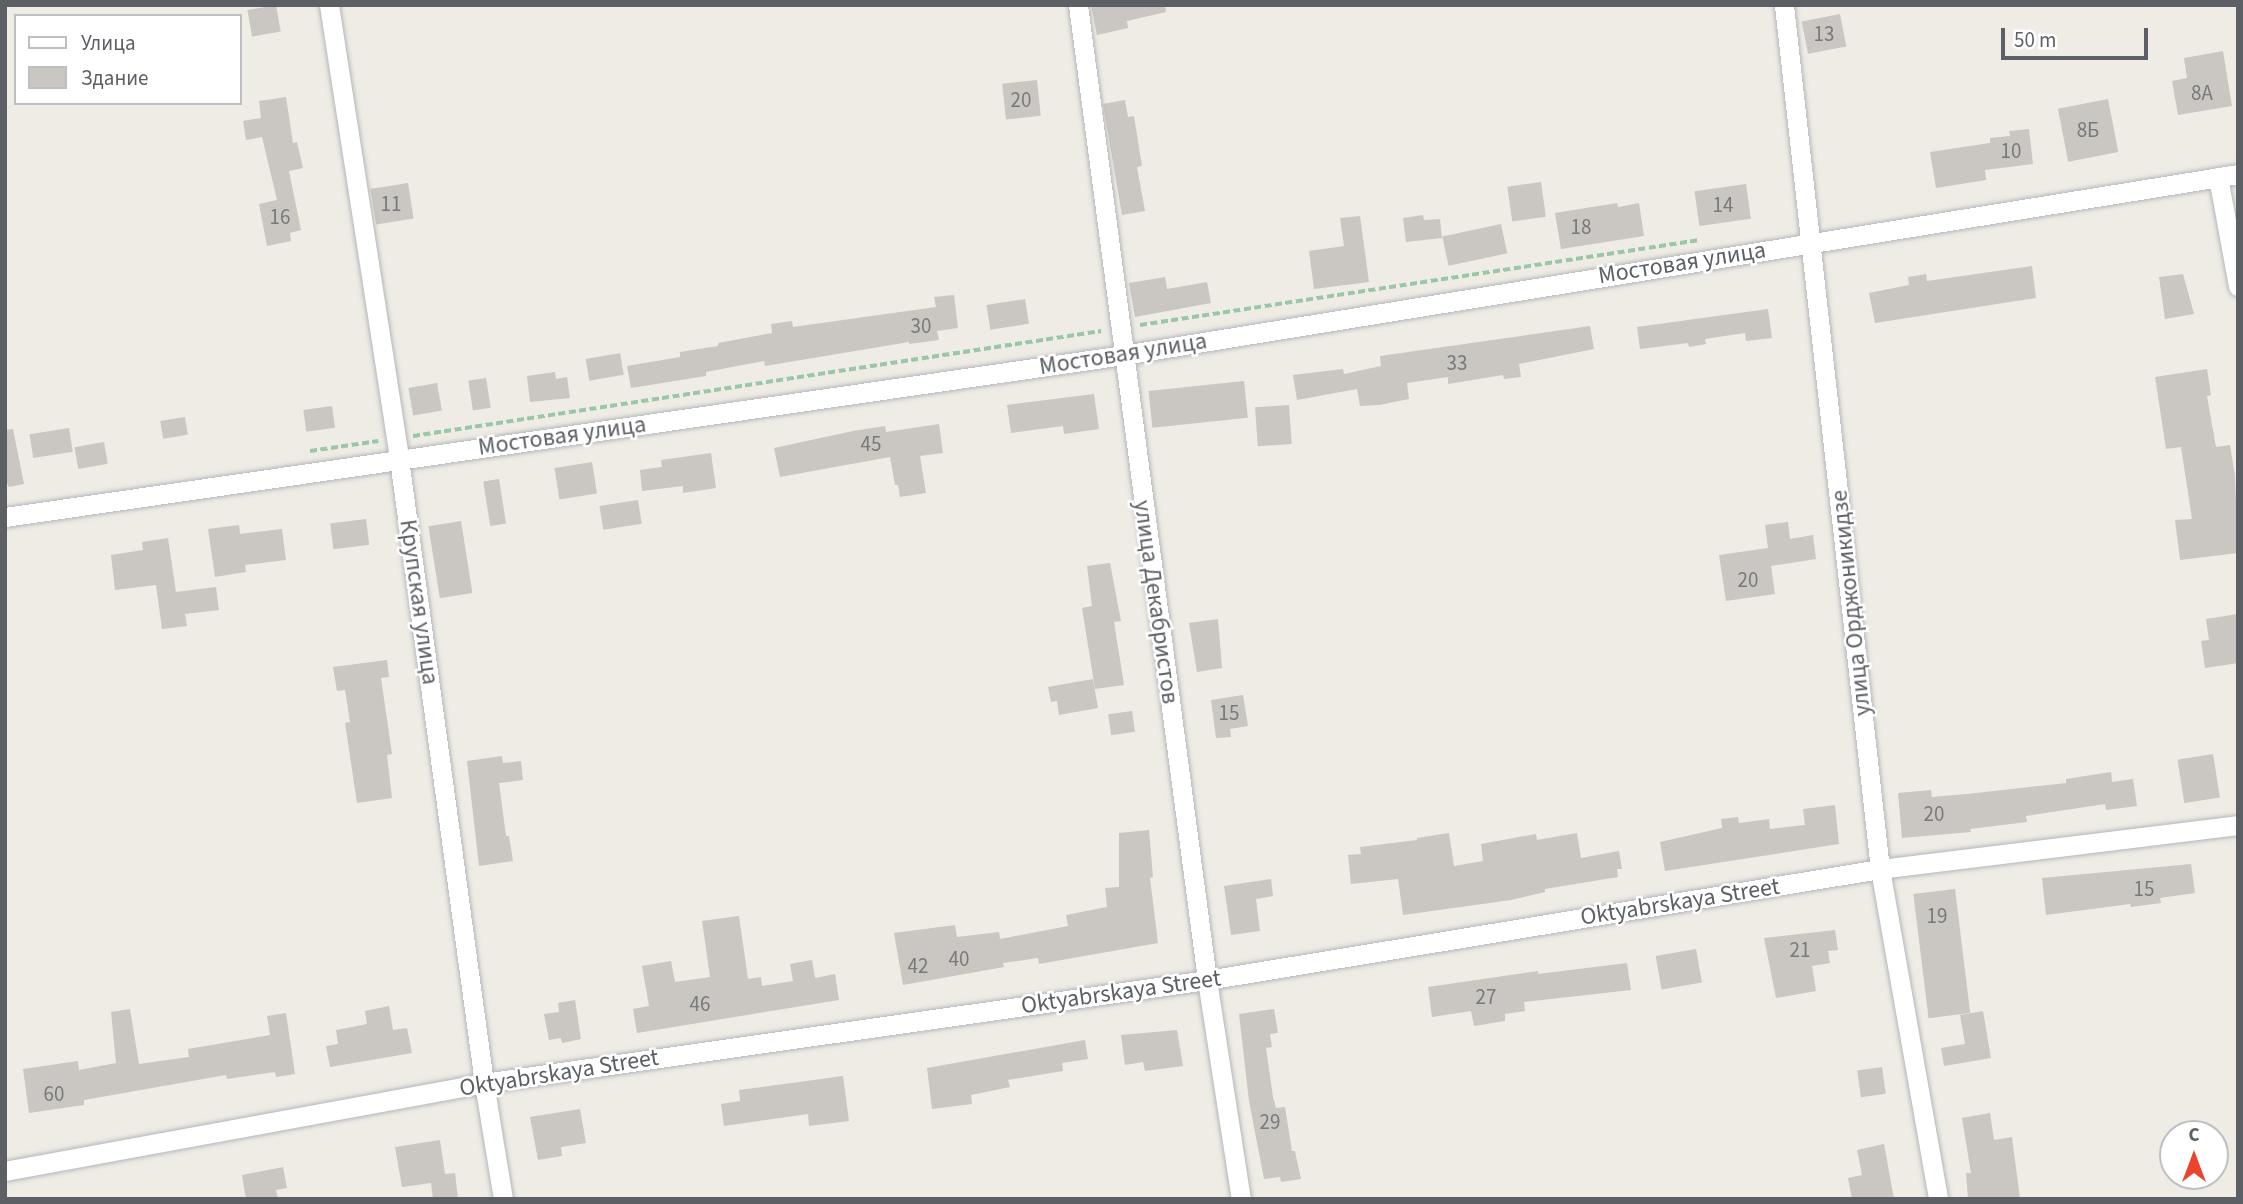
<!DOCTYPE html>
<html>
<head>
<meta charset="utf-8">
<style>
  body { margin:0 }
  #map { position:relative; width:2243px; height:1204px; overflow:hidden; background:#eeece4; font-family:"Source Sans 3",sans-serif }
  div>[style] { position:absolute }
  [style*='--x'] { left:calc(var(--x)*1px); top:calc(var(--y)*1px); width:calc(var(--w)*1px); rotate:calc(var(--a)*1deg) }
  .building>* { inset:0; background:#cac6c1; transform-origin:0 0 }
  .path>* { height:3.5px; margin-top:-1.75px; transform-origin:0; background:repeating-linear-gradient(90deg,#99c7a8 0 7px,transparent 0 10.5px) }
  .roads { filter:drop-shadow(0 0 2px #b4b6bb) drop-shadow(0 0 2px #b4b6bb) }
  .minor>* { height:19px; margin:-9.5px; padding:0 9.5px; transform-origin:9.5px; border-radius:9.5px; background:#fff }
  span { translate:-50% -50%; white-space:nowrap; text-align:center; line-height:1.15; -webkit-text-stroke:5px #fff; paint-order:stroke }
  .number-label { font-size:21px; color:#78797b }
  .number-label span { -webkit-text-stroke-width:0 }
  .street-label { font-size:24px; color:#5c5f64 }
  .frame { position:absolute; inset:0; border:7px solid #5c5f64; pointer-events:none }
  .legend { position:absolute; left:14px; top:14px; width:228px; height:91px; box-sizing:border-box; background:#fff; border:2px solid #bebfc1; margin:0; padding:9px 12px; list-style:none; font-size:21px; color:#5c5f64 }
  .legend li { display:flex; align-items:center; gap:14px; height:35px }
  .legend b { width:35px; border:2px solid #bebfc1 }
  .north { position:absolute; left:2159px; top:1120px; width:70px; height:70px; box-sizing:border-box; background:#fff; border:2px solid #bebfc1; border-radius:50%; rotate:0deg; font-size:19px; font-weight:700; line-height:28px; text-align:center; color:#5c5f64 }
  .north::after { content:''; display:block; margin:auto; width:24px; height:32px; background:#ea432e; clip-path:polygon(50% 0,100% 100%,50% 72%,0 100%) }
  .scale { position:absolute; left:2001px; top:28px; width:147px; height:32px; box-sizing:border-box; border:4px solid #5c5f64; border-top:0; padding-left:9px; font-size:21px; line-height:24px; white-space:nowrap; color:#5c5f64; -webkit-text-stroke:5px #fff; paint-order:stroke }
</style>
</head>
<body>
<div id="map">
  <div class="building">
    <div style="left:276px;top:5px;width:27px;height:29px;rotate:80deg"></div>
    <div style="clip-path:polygon(1091px 5px,1165px 5px,1166px 12px,1127px 21px,1128px 28px,1097px 35px)"></div>
    <div style="left:1840px;top:14px;width:33px;height:39px;rotate:79deg"></div>
    <div style="clip-path:polygon(2223px 51px,2232px 106px,2178px 115px,2172px 81px,2187px 78px,2184px 58px)"></div>
    <div style="left:1037px;top:80px;width:36px;height:35px;rotate:84deg"></div>
    <div style="clip-path:polygon(286px 97px,293px 143px,297px 142px,303px 168px,289px 171px,301px 230px,290px 233px,291px 241px,267px 246px,259px 204px,277px 200px,262px 137px,246px 140px,243px 121px,261px 118px,259px 101px)"></div>
    <div style="left:2108px;top:99px;width:54px;height:51px;rotate:79deg"></div>
    <div style="clip-path:polygon(1125px 100px,1128px 117px,1134px 116px,1142px 166px,1137px 167px,1145px 211px,1122px 215px,1103px 104px)"></div>
    <div style="clip-path:polygon(2029px 129px,2033px 164px,1985px 170px,1986px 180px,1936px 188px,1930px 152px,1990px 143px,1990px 138px,2010px 136px,2009px 131px)"></div>
    <div style="left:1541px;top:182px;width:35px;height:34px;rotate:82deg"></div>
    <div style="left:408px;top:183px;width:36px;height:38px;rotate:81deg"></div>
    <div style="left:1746px;top:184px;width:35px;height:52px;rotate:82deg"></div>
    <div style="clip-path:polygon(1617px 203px,1618px 207px,1639px 203px,1644px 236px,1561px 249px,1555px 213px)"></div>
    <div style="clip-path:polygon(1423px 215px,1424px 220px,1440px 219px,1442px 238px,1406px 242px,1403px 218px)"></div>
    <div style="clip-path:polygon(1360px 216px,1369px 282px,1314px 289px,1309px 251px,1344px 246px,1340px 218px)"></div>
    <div style="left:1501px;top:224px;width:30px;height:60px;rotate:78deg"></div>
    <div style="clip-path:polygon(2032px 266px,2036px 298px,1875px 323px,1869px 293px,1909px 285px,1908px 277px,1926px 274px,1927px 281px)"></div>
    <div style="clip-path:polygon(2183px 274px,2194px 314px,2165px 319px,2159px 277px)"></div>
    <div style="clip-path:polygon(1165px 277px,1167px 289px,1207px 282px,1211px 303px,1135px 317px,1129px 283px)"></div>
    <div style="clip-path:polygon(954px 295px,958px 328px,937px 331px,939px 340px,909px 344px,909px 342px,765px 366px,764px 361px,706px 372px,706px 376px,631px 388px,627px 366px,680px 357px,680px 352px,718px 346px,718px 343px,772px 333px,771px 324px,792px 321px,793px 327px,936px 307px,934px 297px)"></div>
    <div style="left:1025px;top:299px;width:25px;height:39px;rotate:81deg"></div>
    <div style="clip-path:polygon(1768px 309px,1772px 338px,1746px 341px,1745px 333px,1705px 339px,1706px 344px,1689px 347px,1688px 343px,1640px 349px,1637px 327px)"></div>
    <div style="clip-path:polygon(1590px 326px,1594px 349px,1519px 364px,1521px 377px,1504px 379px,1503px 375px,1448px 384px,1448px 377px,1407px 383px,1409px 399px,1379px 405px,1360px 406px,1357px 389px,1297px 400px,1293px 375px,1343px 369px,1344px 374px,1381px 366px,1380px 356px)"></div>
    <div style="left:620px;top:353px;width:22px;height:35px;rotate:80deg"></div>
    <div style="clip-path:polygon(2207px 369px,2211px 395px,2207px 396px,2216px 447px,2230px 445px,2235px 476px,2238px 553px,2180px 560px,2175px 520px,2192px 519px,2181px 447px,2166px 449px,2155px 377px)"></div>
    <div style="clip-path:polygon(555px 372px,556px 379px,567px 377px,570px 398px,530px 402px,527px 376px)"></div>
    <div style="left:486px;top:378px;width:30px;height:18px;rotate:81deg"></div>
    <div style="left:1244px;top:381px;width:37px;height:96px;rotate:84deg"></div>
    <div style="left:437px;top:383px;width:28px;height:29px;rotate:80deg"></div>
    <div style="clip-path:polygon(1094px 394px,1099px 429px,1064px 434px,1063px 426px,1011px 433px,1007px 405px)"></div>
    <div style="left:1289px;top:405px;width:39px;height:34px;rotate:86deg"></div>
    <div style="left:332px;top:406px;width:22px;height:29px;rotate:82deg"></div>
    <div style="left:185px;top:417px;width:18px;height:25px;rotate:81deg"></div>
    <div style="clip-path:polygon(939px 424px,943px 453px,920px 456px,926px 493px,900px 497px,898px 485px,895px 485px,890px 457px,780px 477px,774px 448px,853px 431px,885px 426px,886px 432px)"></div>
    <div style="left:69px;top:428px;width:24px;height:40px;rotate:81deg"></div>
    <div style="clip-path:polygon(13px 429px,24px 484px,9px 487px,5px 480px,5px 430px)"></div>
    <div style="left:104px;top:442px;width:22px;height:30px;rotate:80deg"></div>
    <div style="clip-path:polygon(711px 453px,716px 488px,683px 493px,683px 486px,642px 491px,640px 470px,662px 467px,661px 460px)"></div>
    <div style="left:592px;top:462px;width:32px;height:38px;rotate:81deg"></div>
    <div style="left:499px;top:479px;width:45px;height:16px;rotate:81deg"></div>
    <div style="left:638px;top:500px;width:24px;height:39px;rotate:81deg"></div>
    <div style="left:366px;top:519px;width:26px;height:36px;rotate:83deg"></div>
    <div style="left:461px;top:521px;width:73px;height:33px;rotate:81deg"></div>
    <div style="clip-path:polygon(1788px 522px,1790px 539px,1813px 535px,1816px 559px,1771px 566px,1775px 594px,1726px 601px,1719px 555px,1768px 548px,1765px 525px)"></div>
    <div style="clip-path:polygon(239px 525px,240px 534px,282px 529px,286px 560px,245px 565px,246px 572px,215px 577px,208px 529px)"></div>
    <div style="clip-path:polygon(168px 538px,176px 592px,216px 587px,219px 610px,185px 614px,187px 626px,162px 629px,156px 585px,115px 590px,111px 555px,143px 550px,142px 542px)"></div>
    <div style="clip-path:polygon(1110px 563px,1121px 621px,1114px 622px,1124px 685px,1095px 689px,1082px 608px,1092px 606px,1087px 566px)"></div>
    <div style="clip-path:polygon(2238px 614px,2238px 663px,2205px 668px,2201px 641px,2209px 640px,2206px 619px)"></div>
    <div style="clip-path:polygon(1218px 619px,1222px 668px,1197px 672px,1189px 623px)"></div>
    <div style="clip-path:polygon(387px 660px,389px 677px,381px 678px,392px 754px,387px 755px,392px 798px,357px 803px,345px 723px,350px 722px,345px 690px,337px 691px,333px 667px)"></div>
    <div style="clip-path:polygon(1093px 679px,1098px 708px,1059px 715px,1057px 701px,1051px 702px,1048px 687px)"></div>
    <div style="clip-path:polygon(1243px 695px,1248px 726px,1230px 729px,1231px 737px,1216px 738px,1211px 700px)"></div>
    <div style="left:1132px;top:711px;width:21px;height:24px;rotate:82deg"></div>
    <div style="left:2213px;top:754px;width:44px;height:36px;rotate:81deg"></div>
    <div style="clip-path:polygon(502px 756px,503px 763px,521px 761px,523px 780px,499px 783px,506px 836px,509px 836px,513px 861px,479px 866px,467px 761px)"></div>
    <div style="clip-path:polygon(2111px 772px,2112px 782px,2133px 779px,2137px 806px,2106px 810px,2105px 804px,2026px 816px,2027px 822px,1970px 829px,1971px 832px,1902px 838px,1898px 793px,1931px 790px,1932px 797px,1967px 794px,2066px 783px,2066px 779px)"></div>
    <div style="clip-path:polygon(1835px 805px,1839px 844px,1665px 871px,1660px 842px,1722px 828px,1721px 819px,1738px 817px,1739px 823px,1769px 819px,1770px 829px,1805px 825px,1803px 809px)"></div>
    <div style="clip-path:polygon(1149px 830px,1153px 877px,1150px 878px,1158px 943px,1039px 964px,1038px 958px,1003px 963px,1004px 967px,903px 985px,894px 933px,955px 925px,957px 937px,999px 932px,1000px 939px,1068px 926px,1066px 915px,1107px 907px,1105px 888px,1119px 887px,1119px 833px)"></div>
    <div style="clip-path:polygon(1449px 833px,1454px 866px,1483px 861px,1481px 844px,1536px 834px,1537px 840px,1577px 833px,1581px 858px,1619px 851px,1622px 869px,1617px 869px,1618px 877px,1545px 889px,1545px 892px,1511px 900px,1403px 915px,1398px 879px,1351px 884px,1348px 855px,1361px 854px,1360px 847px,1417px 840px,1417px 838px)"></div>
    <div style="clip-path:polygon(2191px 864px,2195px 893px,2160px 898px,2161px 903px,2131px 907px,2130px 904px,2046px 915px,2042px 878px)"></div>
    <div style="clip-path:polygon(1271px 879px,1273px 896px,1256px 899px,1260px 931px,1231px 935px,1224px 886px)"></div>
    <div style="left:1955px;top:889px;width:125px;height:42px;rotate:83deg"></div>
    <div style="clip-path:polygon(739px 916px,748px 979px,761px 977px,762px 986px,793px 981px,790px 964px,812px 960px,815px 978px,835px 974px,839px 1000px,637px 1033px,633px 1009px,649px 1006px,642px 966px,671px 961px,675px 982px,710px 977px,702px 921px)"></div>
    <div style="clip-path:polygon(1835px 930px,1838px 950px,1828px 951px,1830px 963px,1812px 966px,1816px 991px,1776px 998px,1764px 938px)"></div>
    <div style="left:1696px;top:949px;width:34px;height:41px;rotate:80deg"></div>
    <div style="clip-path:polygon(1627px 963px,1631px 990px,1524px 1002px,1525px 1011px,1505px 1014px,1505px 1021px,1474px 1026px,1471px 1011px,1432px 1017px,1428px 987px,1538px 971px,1538px 974px)"></div>
    <div style="clip-path:polygon(575px 1000px,581px 1039px,562px 1043px,561px 1038px,549px 1040px,544px 1014px,559px 1012px,558px 1003px)"></div>
    <div style="clip-path:polygon(389px 1006px,393px 1030px,407px 1028px,412px 1053px,330px 1067px,326px 1046px,338px 1044px,336px 1030px,367px 1024px,365px 1011px)"></div>
    <div style="clip-path:polygon(130px 1009px,139px 1064px,189px 1057px,188px 1049px,270px 1035px,267px 1016px,286px 1013px,295px 1074px,276px 1077px,275px 1072px,227px 1079px,226px 1075px,84px 1100px,84px 1105px,29px 1113px,23px 1069px,78px 1061px,79px 1070px,116px 1063px,111px 1012px)"></div>
    <div style="clip-path:polygon(1274px 1009px,1278px 1033px,1270px 1034px,1272px 1047px,1266px 1048px,1273px 1097px,1276px 1108px,1285px 1107px,1292px 1151px,1295px 1151px,1301px 1179px,1281px 1182px,1280px 1177px,1264px 1179px,1249px 1101px,1239px 1014px)"></div>
    <div style="clip-path:polygon(1983px 1011px,1991px 1058px,1944px 1066px,1941px 1048px,1965px 1044px,1960px 1015px)"></div>
    <div style="clip-path:polygon(1177px 1030px,1183px 1066px,1145px 1071px,1143px 1062px,1125px 1065px,1121px 1035px)"></div>
    <div style="clip-path:polygon(1085px 1040px,1088px 1059px,1062px 1063px,1063px 1071px,1008px 1080px,1010px 1087px,971px 1095px,972px 1104px,932px 1109px,927px 1068px)"></div>
    <div style="left:1882px;top:1067px;width:27px;height:25px;rotate:82deg"></div>
    <div style="clip-path:polygon(843px 1076px,849px 1121px,809px 1126px,808px 1114px,724px 1126px,721px 1104px,740px 1101px,739px 1090px)"></div>
    <div style="clip-path:polygon(580px 1109px,586px 1143px,561px 1147px,562px 1156px,538px 1160px,530px 1117px)"></div>
    <div style="clip-path:polygon(1990px 1113px,1994px 1140px,2012px 1137px,2020px 1199px,1968px 1199px,1966px 1173px,1971px 1173px,1962px 1118px)"></div>
    <div style="clip-path:polygon(440px 1140px,445px 1174px,455px 1173px,458px 1199px,433px 1199px,431px 1183px,402px 1187px,395px 1147px)"></div>
    <div style="clip-path:polygon(1884px 1144px,1894px 1199px,1852px 1199px,1848px 1178px,1862px 1175px,1857px 1150px)"></div>
    <div style="clip-path:polygon(283px 1167px,287px 1188px,276px 1190px,278px 1199px,246px 1199px,242px 1175px)"></div>
  </div>
  <div class="path">
    <div style="--x:1140;--y:325;--w:566;--a:-8.63"></div>
    <div style="--x:413;--y:436;--w:696;--a:-8.68"></div>
    <div style="--x:310;--y:451;--w:69;--a:-8.4"></div>
  </div>
  <div class="roads">
    <div class="minor">
      <div style="--x:329;--y:5;--w:459;--a:81.2"></div>
      <div style="--x:399;--y:459;--w:630;--a:82.24"></div>
      <div style="--x:484;--y:1083;--w:118;--a:80.7"></div>
      <div style="--x:1078;--y:5;--w:983;--a:82.46"></div>
      <div style="--x:1207;--y:980;--w:222;--a:81.2"></div>
      <div style="--x:1784;--y:5;--w:869;--a:83.66"></div>
      <div style="--x:1880;--y:869;--w:335;--a:80"></div>
      <div style="--x:2218;--y:177;--w:111;--a:79.6"></div>
      <div style="--x:5;--y:517;--w:1130;--a:-8.24"></div>
      <div style="--x:1123;--y:355;--w:1130;--a:-9.22"></div>
      <div style="--x:5;--y:1171;--w:487;--a:-10.4"></div>
      <div style="--x:484;--y:1083;--w:730;--a:-8.11"></div>
      <div style="--x:1207;--y:980;--w:682;--a:-9.37"></div>
      <div style="--x:1880;--y:869;--w:361;--a:-7"></div>
    </div>
  </div>
  <div class="number-label">
    <span style="left:1824px;top:34px">13</span>
    <span style="left:2202px;top:93px">8А</span>
    <span style="left:1021px;top:100px">20</span>
    <span style="left:2088px;top:130px">8Б</span>
    <span style="left:2011px;top:151px">10</span>
    <span style="left:391px;top:204px">11</span>
    <span style="left:1723px;top:205px">14</span>
    <span style="left:280px;top:217px">16</span>
    <span style="left:1581px;top:227px">18</span>
    <span style="left:921px;top:326px">30</span>
    <span style="left:1457px;top:363px">33</span>
    <span style="left:871px;top:444px">45</span>
    <span style="left:1748px;top:580px">20</span>
    <span style="left:1229px;top:713px">15</span>
    <span style="left:1934px;top:814px">20</span>
    <span style="left:2144px;top:889px">15</span>
    <span style="left:1937px;top:916px">19</span>
    <span style="left:1800px;top:950px">21</span>
    <span style="left:959px;top:959px">40</span>
    <span style="left:918px;top:966px">42</span>
    <span style="left:1486px;top:997px">27</span>
    <span style="left:700px;top:1004px">46</span>
    <span style="left:54px;top:1094px">60</span>
    <span style="left:1270px;top:1122px">29</span>
  </div>
  <div class="street-label">
    <span style="left:1682px;top:263px;rotate:-9deg">Мостовая улица</span>
    <span style="left:1123px;top:354px;rotate:-9deg">Мостовая улица</span>
    <span style="left:562px;top:436px;rotate:-8deg">Мостовая улица</span>
    <span style="left:419px;top:602px;rotate:82deg">Крупская улица</span>
    <span style="left:1156px;top:602px;rotate:82deg">улица Декабристов</span>
    <span style="left:1851px;top:603px;rotate:-96deg">улица Орджоникидзе</span>
    <span style="left:1680px;top:902px;rotate:-9deg">Oktyabrskaya Street</span>
    <span style="left:1121px;top:992px;rotate:-8deg">Oktyabrskaya Street</span>
    <span style="left:559px;top:1073px;rotate:-9deg">Oktyabrskaya Street</span>
  </div>
  <div class="frame"></div>
  <ul class="legend">
  <li><b style="height:9px;background:#fff"></b>Улица</li>
  <li><b style="height:19px;background:#cac6c1"></b>Здание</li>
  </ul>
  <div class="north">С</div>
  <div class="scale">50 m</div>
</div>
</body>
</html>
